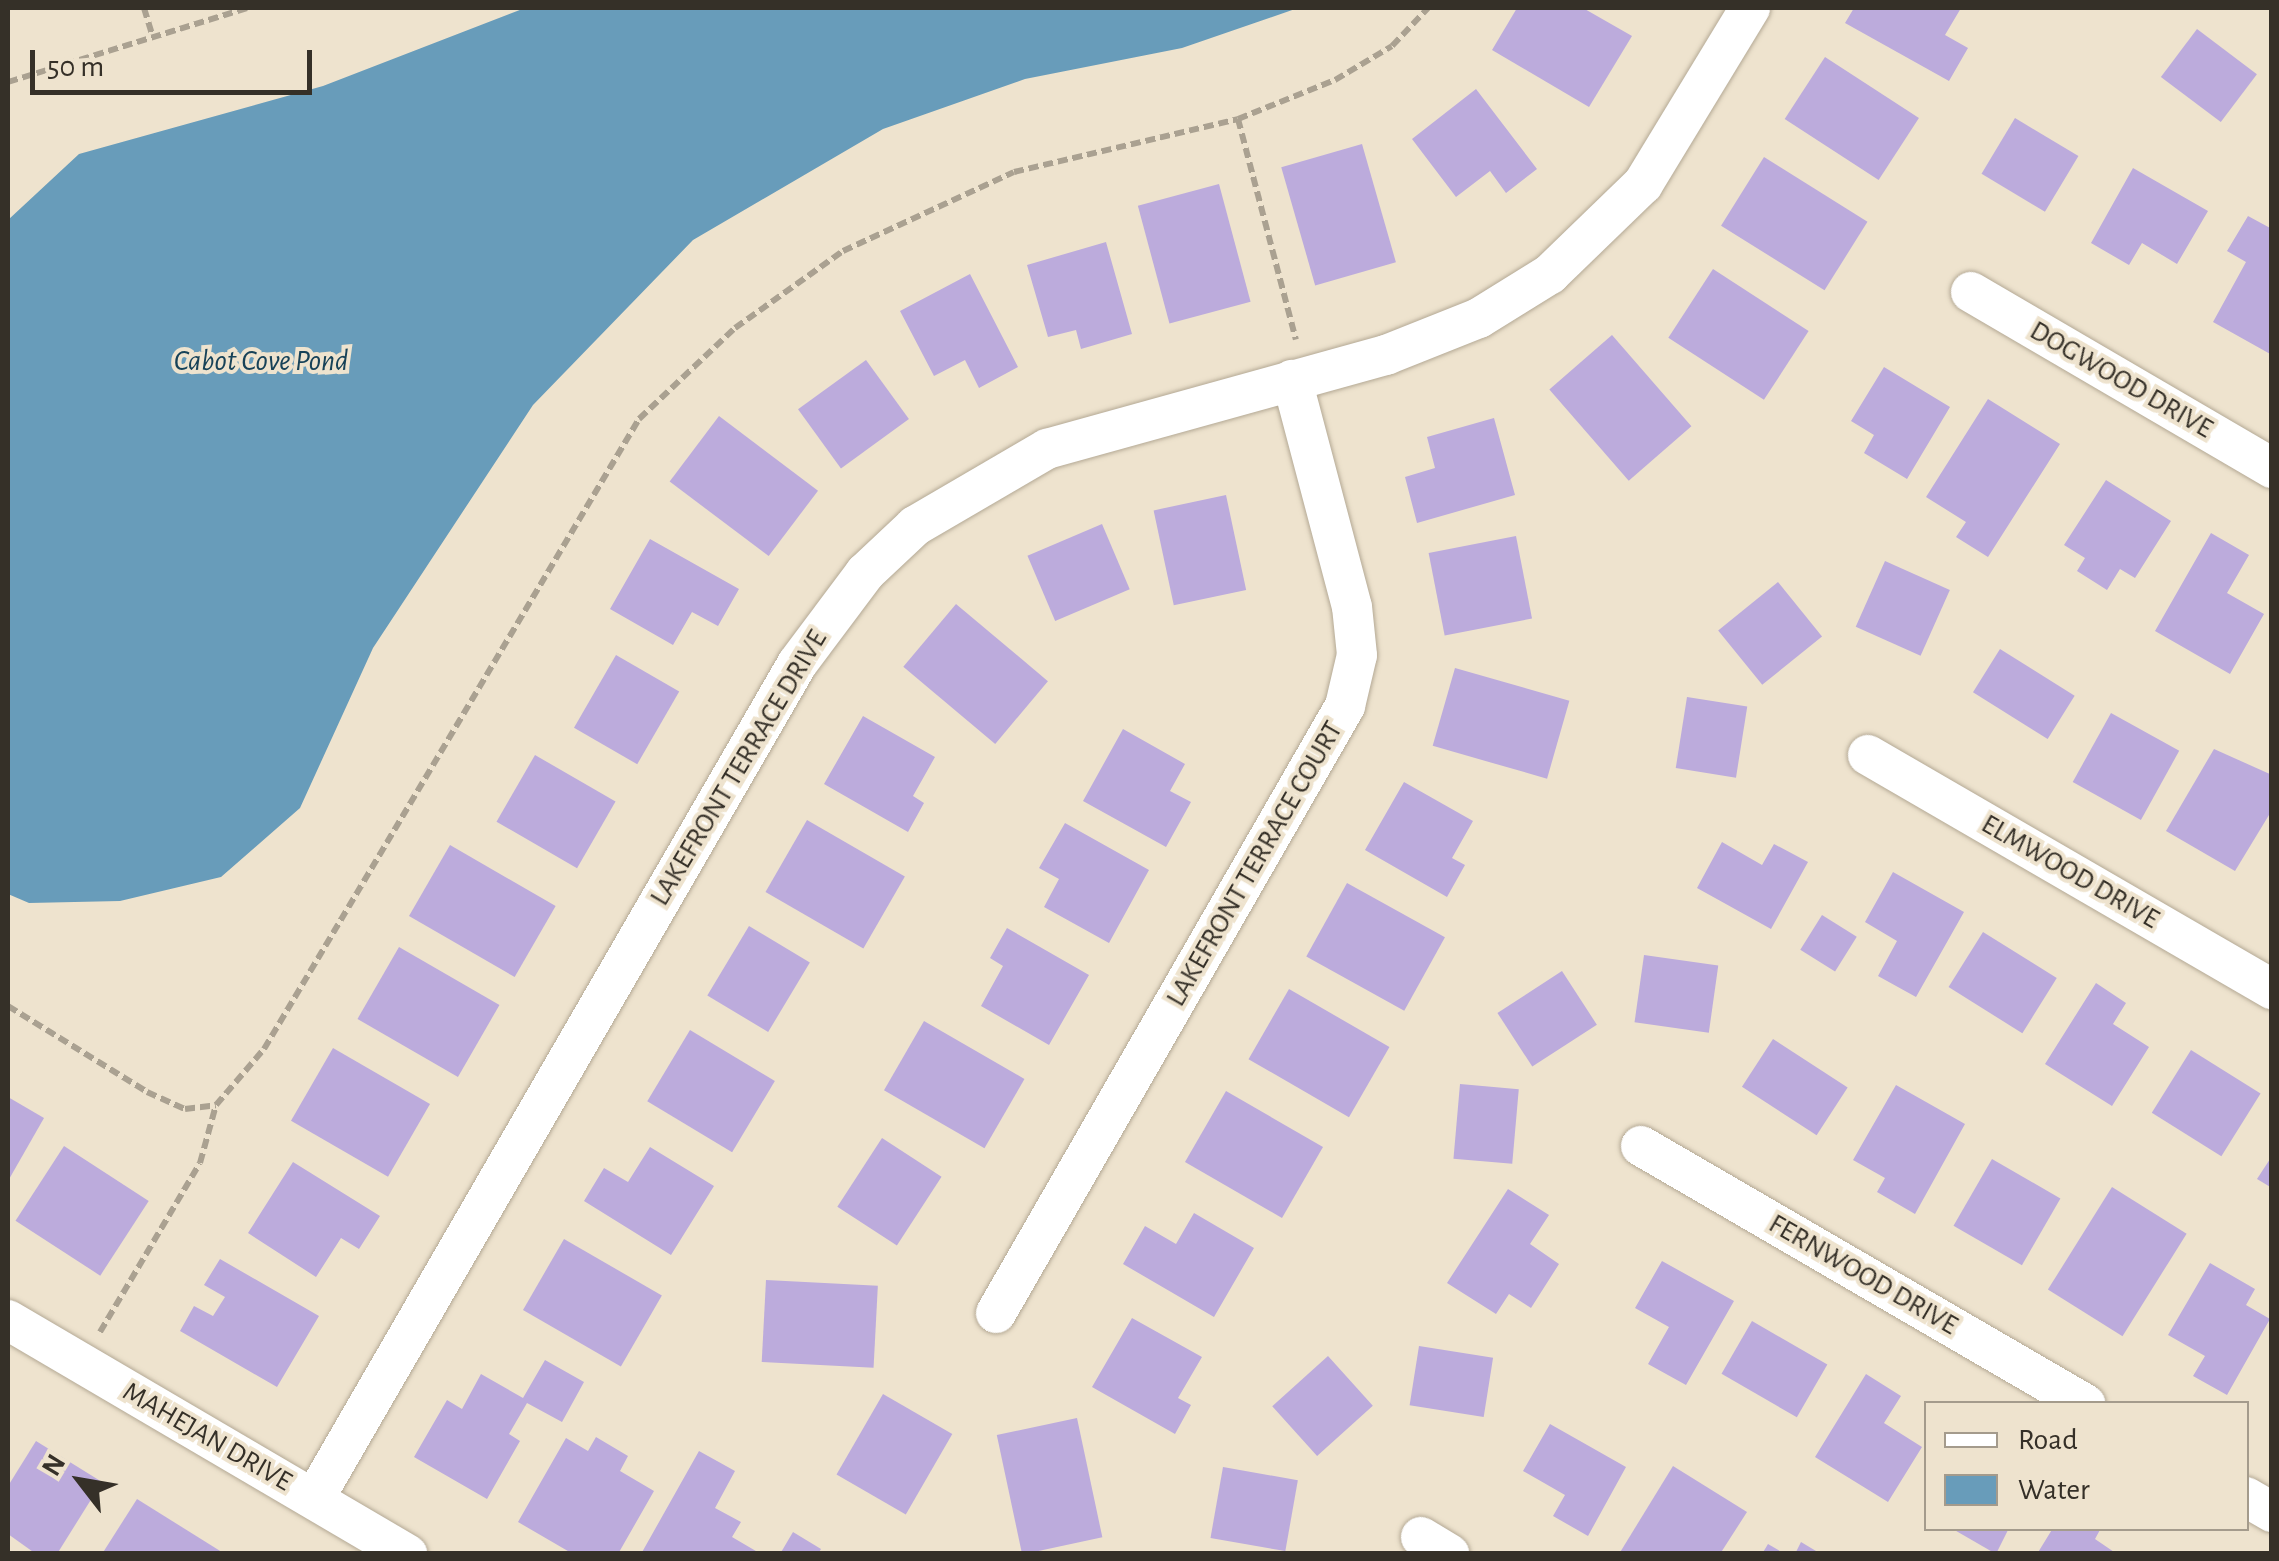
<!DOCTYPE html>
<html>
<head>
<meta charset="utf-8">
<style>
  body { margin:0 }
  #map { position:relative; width:2279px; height:1561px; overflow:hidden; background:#eee3ce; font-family:"Alegreya Sans",sans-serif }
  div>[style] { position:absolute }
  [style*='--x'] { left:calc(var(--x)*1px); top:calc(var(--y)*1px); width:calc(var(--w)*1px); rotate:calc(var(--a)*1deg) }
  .water>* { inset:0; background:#689cba }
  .building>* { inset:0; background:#bcabdc; transform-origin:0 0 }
  .path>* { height:6px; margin-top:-3px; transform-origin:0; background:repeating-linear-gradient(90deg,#aaa191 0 10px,transparent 0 15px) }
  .roads { filter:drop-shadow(0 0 2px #b4a995) drop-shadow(0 0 2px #b4a995) }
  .street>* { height:40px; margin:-20px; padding:0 20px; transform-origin:20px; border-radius:20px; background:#fff }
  span { translate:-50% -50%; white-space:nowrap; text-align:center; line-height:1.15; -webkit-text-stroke:8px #eee3ce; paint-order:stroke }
  .street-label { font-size:28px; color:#353028 }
  .water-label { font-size:30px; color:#174258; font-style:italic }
  .frame { position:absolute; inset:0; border:10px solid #353028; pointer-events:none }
  .legend { position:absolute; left:1924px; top:1401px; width:325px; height:130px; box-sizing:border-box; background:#eee3ce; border:2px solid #a49b8c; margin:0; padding:12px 18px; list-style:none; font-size:30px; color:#353028 }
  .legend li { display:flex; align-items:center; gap:20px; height:50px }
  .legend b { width:50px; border:2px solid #a49b8c }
  .north { position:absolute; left:30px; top:1431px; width:100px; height:100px; -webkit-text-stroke:8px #eee3ce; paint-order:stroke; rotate:301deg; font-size:28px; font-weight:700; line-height:40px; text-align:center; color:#353028 }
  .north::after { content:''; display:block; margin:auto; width:35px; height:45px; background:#353028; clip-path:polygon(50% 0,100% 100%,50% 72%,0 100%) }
  .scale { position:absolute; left:30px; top:50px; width:282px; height:45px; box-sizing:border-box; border:5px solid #353028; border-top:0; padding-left:12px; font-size:30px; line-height:35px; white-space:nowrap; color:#353028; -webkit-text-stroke:8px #eee3ce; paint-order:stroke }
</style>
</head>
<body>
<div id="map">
  <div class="water">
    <div style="clip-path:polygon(525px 8px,1298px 8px,1182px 48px,1025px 79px,883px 129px,693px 240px,533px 405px,373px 648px,300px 808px,221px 877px,120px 901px,29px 903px,8px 894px,8px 220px,79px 154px,323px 86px)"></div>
  </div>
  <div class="building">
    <div style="clip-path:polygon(1517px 8px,1583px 8px,1632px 36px,1589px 107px,1492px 50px)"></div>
    <div style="clip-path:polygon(1854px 8px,1961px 8px,1945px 35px,1968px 48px,1949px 81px,1845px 23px)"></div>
    <div style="left:2197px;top:29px;width:75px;height:60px;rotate:37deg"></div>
    <div style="left:1825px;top:57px;width:112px;height:74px;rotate:33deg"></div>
    <div style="clip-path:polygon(1476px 89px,1537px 169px,1506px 193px,1490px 171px,1456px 197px,1412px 139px)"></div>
    <div style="left:2015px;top:118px;width:74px;height:65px;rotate:31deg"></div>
    <div style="left:1362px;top:144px;width:123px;height:84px;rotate:74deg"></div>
    <div style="left:1764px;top:157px;width:122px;height:81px;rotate:32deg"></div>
    <div style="clip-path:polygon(2133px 168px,2208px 211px,2177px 264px,2142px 243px,2129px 265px,2091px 243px)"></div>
    <div style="left:1219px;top:184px;width:122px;height:84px;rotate:75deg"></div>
    <div style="clip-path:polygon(2248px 216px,2272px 229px,2272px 355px,2213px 322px,2246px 262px,2227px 251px)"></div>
    <div style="clip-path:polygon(1106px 242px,1132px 334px,1081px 349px,1076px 330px,1048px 337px,1027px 265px)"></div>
    <div style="left:1713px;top:269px;width:114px;height:82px;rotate:33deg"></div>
    <div style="clip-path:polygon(970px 274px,1018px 367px,979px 388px,965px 360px,934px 376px,900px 311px)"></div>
    <div style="left:1612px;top:335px;width:121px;height:83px;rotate:49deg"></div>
    <div style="left:866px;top:360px;width:73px;height:84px;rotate:54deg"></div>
    <div style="clip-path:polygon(1884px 367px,1950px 407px,1907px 479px,1864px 453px,1874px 435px,1851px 421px)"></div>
    <div style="clip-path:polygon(1988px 399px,2060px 444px,1988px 557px,1956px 537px,1966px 522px,1926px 497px)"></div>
    <div style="left:719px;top:416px;width:124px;height:82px;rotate:37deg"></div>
    <div style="clip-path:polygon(1494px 418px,1515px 495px,1417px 523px,1405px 477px,1435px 468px,1427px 437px)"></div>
    <div style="clip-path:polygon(2106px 480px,2171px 521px,2135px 578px,2120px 569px,2107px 590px,2077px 571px,2085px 558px,2064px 545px)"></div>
    <div style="left:1226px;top:495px;width:97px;height:74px;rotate:78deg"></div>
    <div style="left:1102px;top:524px;width:71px;height:81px;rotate:67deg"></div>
    <div style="clip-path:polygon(2211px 533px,2249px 555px,2227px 593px,2264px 614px,2230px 674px,2155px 631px)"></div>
    <div style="left:1516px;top:536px;width:84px;height:89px;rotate:79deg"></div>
    <div style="clip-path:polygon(650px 539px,739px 589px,718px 626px,692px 612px,673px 645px,610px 609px)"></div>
    <div style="left:1885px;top:561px;width:71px;height:72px;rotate:24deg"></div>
    <div style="left:1778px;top:582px;width:70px;height:77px;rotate:51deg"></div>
    <div style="left:956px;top:604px;width:120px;height:82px;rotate:40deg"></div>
    <div style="left:2000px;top:649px;width:88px;height:51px;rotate:32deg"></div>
    <div style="left:616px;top:655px;width:73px;height:84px;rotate:30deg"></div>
    <div style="left:1455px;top:668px;width:119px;height:81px;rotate:16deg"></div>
    <div style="left:1687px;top:697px;width:61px;height:72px;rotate:9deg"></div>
    <div style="left:2111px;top:713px;width:78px;height:79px;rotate:29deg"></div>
    <div style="clip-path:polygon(863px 716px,935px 757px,913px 796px,924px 803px,908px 832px,824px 784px)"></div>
    <div style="clip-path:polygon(1123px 729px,1185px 764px,1170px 791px,1191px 802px,1166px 847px,1083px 801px)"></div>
    <div style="clip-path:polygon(2214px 749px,2272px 775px,2272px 810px,2235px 871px,2166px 831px)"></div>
    <div style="left:535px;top:755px;width:93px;height:77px;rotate:30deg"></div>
    <div style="clip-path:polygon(1404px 782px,1473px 821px,1452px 858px,1465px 865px,1447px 897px,1365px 850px)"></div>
    <div style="left:807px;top:820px;width:113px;height:83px;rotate:30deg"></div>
    <div style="clip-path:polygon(1065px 823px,1149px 870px,1109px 943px,1044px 907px,1059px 879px,1039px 868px)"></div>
    <div style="clip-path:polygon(1722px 842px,1762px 865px,1774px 844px,1808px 862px,1771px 929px,1697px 888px)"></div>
    <div style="left:450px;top:845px;width:122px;height:82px;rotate:30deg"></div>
    <div style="clip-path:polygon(1893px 872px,1964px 912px,1916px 997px,1878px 976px,1897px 941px,1865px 922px)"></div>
    <div style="left:1347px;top:883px;width:112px;height:84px;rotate:29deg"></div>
    <div style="left:1822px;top:915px;width:41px;height:41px;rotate:32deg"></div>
    <div style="left:749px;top:926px;width:71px;height:81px;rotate:31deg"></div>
    <div style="clip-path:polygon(1007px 928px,1089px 975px,1049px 1045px,981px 1006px,1003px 966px,990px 958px)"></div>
    <div style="left:1983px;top:932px;width:87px;height:65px;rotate:32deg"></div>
    <div style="left:399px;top:947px;width:116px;height:83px;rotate:30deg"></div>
    <div style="left:1644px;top:955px;width:75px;height:68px;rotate:8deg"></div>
    <div style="left:1562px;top:971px;width:64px;height:77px;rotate:57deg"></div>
    <div style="clip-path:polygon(2096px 983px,2126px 1003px,2113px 1024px,2149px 1047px,2112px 1106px,2045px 1064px)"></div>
    <div style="left:1289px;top:989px;width:116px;height:81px;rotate:30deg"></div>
    <div style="left:924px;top:1021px;width:116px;height:80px;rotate:30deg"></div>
    <div style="left:690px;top:1030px;width:99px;height:83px;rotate:31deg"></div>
    <div style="left:1773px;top:1039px;width:89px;height:57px;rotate:33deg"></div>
    <div style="left:333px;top:1048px;width:112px;height:84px;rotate:30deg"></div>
    <div style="left:2191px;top:1050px;width:82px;height:74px;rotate:32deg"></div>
    <div style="left:1460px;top:1084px;width:59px;height:75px;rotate:5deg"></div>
    <div style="clip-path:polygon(1896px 1085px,1965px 1124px,1915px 1214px,1877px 1192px,1885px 1178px,1853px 1160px)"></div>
    <div style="left:1226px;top:1091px;width:112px;height:82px;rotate:30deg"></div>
    <div style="clip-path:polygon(8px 1097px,44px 1118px,8px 1181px)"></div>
    <div style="left:882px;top:1138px;width:71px;height:82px;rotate:33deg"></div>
    <div style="left:64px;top:1146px;width:101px;height:89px;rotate:33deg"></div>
    <div style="clip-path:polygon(650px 1147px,714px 1186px,671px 1255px,584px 1201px,604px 1168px,628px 1182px)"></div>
    <div style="clip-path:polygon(2272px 1156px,2272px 1188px,2257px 1179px)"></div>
    <div style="left:1992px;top:1159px;width:79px;height:77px;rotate:30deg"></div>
    <div style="clip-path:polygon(293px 1162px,380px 1216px,359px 1249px,341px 1238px,316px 1277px,248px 1233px)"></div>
    <div style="left:2112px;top:1187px;width:88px;height:121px;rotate:32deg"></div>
    <div style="clip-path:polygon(1508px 1189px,1549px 1215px,1530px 1244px,1559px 1264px,1531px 1308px,1509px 1294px,1496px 1314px,1447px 1283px)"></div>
    <div style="clip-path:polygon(1194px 1213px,1254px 1248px,1214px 1317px,1123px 1264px,1145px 1226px,1176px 1244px)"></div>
    <div style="left:564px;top:1239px;width:113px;height:82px;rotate:30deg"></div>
    <div style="clip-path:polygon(220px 1259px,319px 1316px,277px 1387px,180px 1331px,194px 1306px,213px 1316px,225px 1297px,204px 1285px)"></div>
    <div style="clip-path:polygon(1662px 1261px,1734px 1301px,1686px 1385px,1648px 1364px,1669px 1327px,1635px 1308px)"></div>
    <div style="clip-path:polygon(2210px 1263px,2255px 1289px,2246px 1305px,2270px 1319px,2227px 1395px,2193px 1376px,2205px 1356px,2168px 1335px)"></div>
    <div style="left:766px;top:1280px;width:112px;height:82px;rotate:3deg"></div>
    <div style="clip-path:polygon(1132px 1318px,1202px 1357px,1178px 1398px,1191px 1405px,1175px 1434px,1092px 1387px)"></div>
    <div style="left:1752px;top:1321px;width:87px;height:61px;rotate:30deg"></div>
    <div style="left:1419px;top:1346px;width:75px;height:60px;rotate:9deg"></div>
    <div style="left:1328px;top:1356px;width:67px;height:75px;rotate:48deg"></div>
    <div style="clip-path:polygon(545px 1360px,584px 1382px,562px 1422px,527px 1403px,509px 1434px,520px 1441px,487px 1499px,414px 1457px,447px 1400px,462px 1409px,481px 1374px,523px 1398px)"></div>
    <div style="clip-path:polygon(1866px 1374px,1901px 1396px,1884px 1423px,1922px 1447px,1888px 1502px,1815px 1457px)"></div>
    <div style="left:883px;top:1394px;width:80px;height:93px;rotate:30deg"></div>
    <div style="left:1077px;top:1418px;width:122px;height:82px;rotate:78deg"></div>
    <div style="clip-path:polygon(1550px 1424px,1626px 1467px,1588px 1536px,1553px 1516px,1565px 1495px,1523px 1471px)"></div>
    <div style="clip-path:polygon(596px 1437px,628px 1456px,620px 1471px,654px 1491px,618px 1554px,573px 1554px,518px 1522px,566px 1438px,588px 1451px)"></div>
    <div style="clip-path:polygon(36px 1441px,102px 1482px,57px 1554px,36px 1554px,8px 1534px,8px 1486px)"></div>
    <div style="clip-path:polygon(699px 1451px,735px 1471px,715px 1508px,741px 1522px,732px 1537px,761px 1554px,641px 1554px)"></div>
    <div style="clip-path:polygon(1673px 1466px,1747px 1512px,1720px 1554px,1619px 1554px)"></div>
    <div style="left:1223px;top:1467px;width:76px;height:72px;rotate:10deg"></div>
    <div style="clip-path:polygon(137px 1499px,225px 1554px,102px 1554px)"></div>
    <div style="clip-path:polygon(1951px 1528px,2009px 1528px,1996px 1554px)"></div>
    <div style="clip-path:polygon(2053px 1528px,2101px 1528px,2095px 1539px,2117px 1554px,2037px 1554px)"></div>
    <div style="clip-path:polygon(793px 1532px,821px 1549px,818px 1554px,780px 1554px)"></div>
    <div style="clip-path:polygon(1801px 1542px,1821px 1554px,1795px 1554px)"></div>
    <div style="clip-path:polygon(1768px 1544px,1785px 1554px,1762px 1554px)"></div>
  </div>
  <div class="path">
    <div style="--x:144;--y:8;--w:27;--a:73"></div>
    <div style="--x:8;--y:82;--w:250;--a:-17.2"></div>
    <div style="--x:1238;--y:119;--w:228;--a:75.3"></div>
    <div style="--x:8;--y:1006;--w:163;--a:31.7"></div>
    <div style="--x:147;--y:1092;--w:42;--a:24.1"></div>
    <div style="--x:185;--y:1109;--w:31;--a:-7"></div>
    <div style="--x:216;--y:1105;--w:74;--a:-49.4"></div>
    <div style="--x:264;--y:1049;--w:733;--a:-59.24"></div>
    <div style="--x:639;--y:419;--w:132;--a:-43.5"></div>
    <div style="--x:735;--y:328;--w:133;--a:-35.5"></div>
    <div style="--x:843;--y:251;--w:188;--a:-24.8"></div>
    <div style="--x:1014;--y:172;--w:230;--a:-13.3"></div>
    <div style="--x:1238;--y:119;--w:105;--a:-21.9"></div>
    <div style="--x:1335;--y:80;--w:66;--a:-30.8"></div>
    <div style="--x:1392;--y:46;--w:52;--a:-46.5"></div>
    <div style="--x:100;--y:1332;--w:196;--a:-59.4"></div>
    <div style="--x:200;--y:1163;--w:60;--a:-74.6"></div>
  </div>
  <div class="roads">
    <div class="street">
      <div style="--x:1971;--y:292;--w:349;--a:30.3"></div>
      <div style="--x:1868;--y:755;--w:467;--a:30.1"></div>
      <div style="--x:1641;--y:1146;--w:514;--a:30.16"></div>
      <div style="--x:996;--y:1313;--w:700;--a:-60.1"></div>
      <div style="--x:1345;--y:706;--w:52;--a:-76.8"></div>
      <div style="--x:1357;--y:655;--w:48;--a:-95.9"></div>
      <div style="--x:1352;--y:607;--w:235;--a:-104.8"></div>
      <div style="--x:8;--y:1320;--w:463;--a:30.4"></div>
      <div style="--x:2246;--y:1497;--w:30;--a:30"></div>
      <div style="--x:314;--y:1499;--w:965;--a:-59.95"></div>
      <div style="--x:797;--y:664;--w:114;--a:-53.2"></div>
      <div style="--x:865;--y:573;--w:69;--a:-43.2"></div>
      <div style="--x:915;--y:526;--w:153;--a:-30.3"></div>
      <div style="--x:1047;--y:449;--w:352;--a:-15.5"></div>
      <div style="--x:1386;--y:355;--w:100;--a:-21.7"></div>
      <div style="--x:1479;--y:318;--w:84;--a:-31.8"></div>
      <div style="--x:1550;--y:274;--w:129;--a:-44.1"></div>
      <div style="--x:1643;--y:184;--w:206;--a:-58.7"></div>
      <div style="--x:1421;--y:1537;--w:33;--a:31"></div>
    </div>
  </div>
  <div class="street-label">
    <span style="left:2121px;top:380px;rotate:30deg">DOGWOOD DRIVE</span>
    <span style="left:739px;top:768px;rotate:-59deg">LAKEFRONT TERRACE DRIVE</span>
    <span style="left:1255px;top:864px;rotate:-60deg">LAKEFRONT TERRACE COURT</span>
    <span style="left:2070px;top:872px;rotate:30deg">ELMWOOD DRIVE</span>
    <span style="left:1863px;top:1275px;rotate:30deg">FERNWOOD DRIVE</span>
    <span style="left:207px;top:1437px;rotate:30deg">MAHEJAN DRIVE</span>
  </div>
  <div class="water-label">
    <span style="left:261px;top:361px">Cabot Cove Pond</span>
  </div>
  <div class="frame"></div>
  <ul class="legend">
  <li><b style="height:12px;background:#fff"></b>Road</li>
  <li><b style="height:28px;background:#689cba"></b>Water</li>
  </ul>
  <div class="north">N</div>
  <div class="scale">50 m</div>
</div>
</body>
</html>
